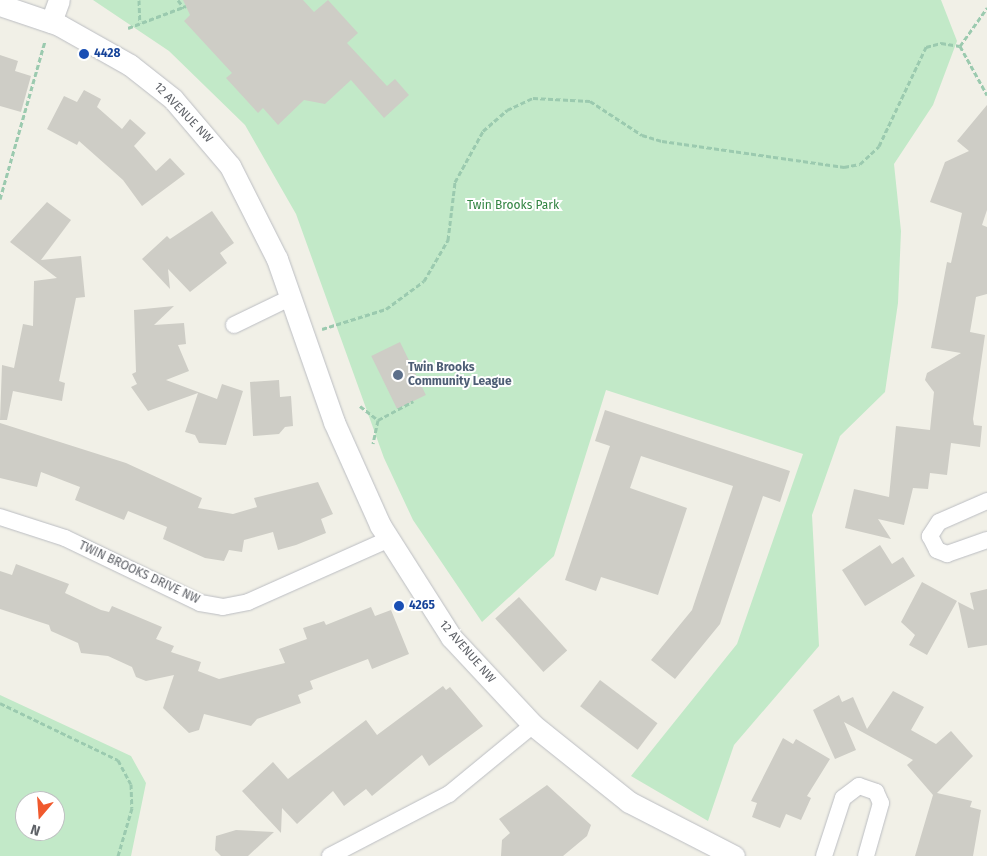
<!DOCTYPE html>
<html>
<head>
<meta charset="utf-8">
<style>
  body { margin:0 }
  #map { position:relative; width:987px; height:856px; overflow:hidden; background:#f1f0e7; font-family:"Fira Sans",sans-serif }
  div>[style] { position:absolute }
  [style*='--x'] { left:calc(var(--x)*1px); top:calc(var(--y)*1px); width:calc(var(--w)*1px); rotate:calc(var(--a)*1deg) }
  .green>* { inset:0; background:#c2e9c8 }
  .building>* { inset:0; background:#cecdc6; transform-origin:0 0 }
  .path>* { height:3px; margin-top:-1.5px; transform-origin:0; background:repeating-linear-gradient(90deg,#9bcaaf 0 5px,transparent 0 7.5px) }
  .roads { filter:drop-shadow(0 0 1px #bbbdc2) drop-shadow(0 0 1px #bbbdc2) }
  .minor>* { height:16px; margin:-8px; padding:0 8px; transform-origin:8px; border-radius:8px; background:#fff }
  .tertiary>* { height:21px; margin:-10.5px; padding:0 10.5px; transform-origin:10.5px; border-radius:10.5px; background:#fff }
  .dots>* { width:14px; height:14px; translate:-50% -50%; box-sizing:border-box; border:2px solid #fff; border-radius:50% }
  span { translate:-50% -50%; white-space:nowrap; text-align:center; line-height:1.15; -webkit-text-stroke:4px #fff; paint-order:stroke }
  .transit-label { font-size:12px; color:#164399; font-weight:700 }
  .left { translate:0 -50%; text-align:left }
  .street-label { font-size:12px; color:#5e6167 }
  .park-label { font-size:12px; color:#318341 }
  .service-label { font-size:12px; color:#4e5e75; font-weight:700 }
  .north { position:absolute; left:15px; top:791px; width:50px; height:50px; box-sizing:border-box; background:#fff; border:1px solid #bfc0c2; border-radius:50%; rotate:198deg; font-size:14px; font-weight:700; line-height:20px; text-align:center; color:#5e6167 }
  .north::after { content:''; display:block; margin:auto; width:18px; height:22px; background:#f0592d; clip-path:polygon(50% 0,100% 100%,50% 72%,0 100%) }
</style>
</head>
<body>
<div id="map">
  <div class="green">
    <div style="clip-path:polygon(93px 0,941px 0,957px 41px,933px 105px,894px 164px,901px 231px,898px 303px,885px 392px,840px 436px,812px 515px,819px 646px,734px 745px,708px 821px,631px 776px,737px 644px,803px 454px,606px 390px,554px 556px,482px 622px,413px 520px,384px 458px,296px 214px,245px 125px,169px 51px)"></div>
    <div style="clip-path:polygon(evenodd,0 695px,131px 756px,146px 783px,131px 856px,0 856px,0 695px,25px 801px,55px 801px,55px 831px,25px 831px,25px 801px)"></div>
  </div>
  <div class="building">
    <div style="clip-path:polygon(183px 0,303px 0,314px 12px,328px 0,358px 33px,347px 43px,387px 86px,395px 79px,409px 95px,384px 118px,351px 80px,325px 104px,304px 100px,278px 125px,263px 108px,258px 113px,226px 78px,232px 73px,184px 21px,190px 15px)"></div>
    <div style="clip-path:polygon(0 55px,18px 61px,15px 71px,31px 76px,21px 112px,0 106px)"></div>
    <div style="clip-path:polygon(84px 90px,101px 99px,97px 107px,122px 129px,130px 119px,146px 133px,134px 146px,156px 171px,170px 158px,185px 174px,142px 206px,123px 180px,79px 141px,77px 145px,47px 129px,64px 96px,77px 102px)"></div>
    <div style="clip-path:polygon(987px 105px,987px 210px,982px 225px,987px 227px,987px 294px,976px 297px,970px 332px,985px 335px,973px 419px,974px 425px,982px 426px,980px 447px,951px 443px,947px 475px,930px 473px,928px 489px,913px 488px,904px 525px,878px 519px,891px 539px,845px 528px,854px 489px,889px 497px,896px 426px,930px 430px,934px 392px,925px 380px,927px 373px,961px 353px,931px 348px,947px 262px,951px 263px,962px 213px,930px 202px,945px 162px,969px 151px,957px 141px)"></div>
    <div style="clip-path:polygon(47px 202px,71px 220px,41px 260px,81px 256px,85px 297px,76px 298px,59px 381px,65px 383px,62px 401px,13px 391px,7px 420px,0 420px,2px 365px,14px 368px,23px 324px,33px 326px,34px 281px,57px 278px,10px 242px)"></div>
    <div style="clip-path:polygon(212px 211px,234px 243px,220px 253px,227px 263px,190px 292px,168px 269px,170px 289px,142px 259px,167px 236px,170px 239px)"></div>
    <div style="clip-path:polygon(174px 306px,154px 325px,184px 323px,186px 344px,178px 345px,189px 371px,166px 380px,217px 399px,222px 384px,243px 391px,226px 445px,199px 443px,195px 435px,185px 432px,198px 393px,148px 411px,131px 387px,137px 384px,132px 374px,136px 372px,134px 310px)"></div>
    <div style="left:400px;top:342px;width:59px;height:32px;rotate:64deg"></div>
    <div style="clip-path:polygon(279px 380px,280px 397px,291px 396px,293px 426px,285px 427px,279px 434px,253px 436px,250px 382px)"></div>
    <div style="clip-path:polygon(605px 410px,790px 471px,780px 502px,763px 496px,720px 624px,675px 679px,651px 660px,692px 610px,733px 486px,641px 456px,630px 488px,687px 508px,658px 595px,601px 577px,596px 591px,565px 580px,610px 446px,595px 441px)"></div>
    <div style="clip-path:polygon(0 423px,126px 463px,202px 498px,198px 508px,233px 514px,257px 507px,254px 498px,318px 482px,333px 514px,321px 519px,326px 533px,296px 545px,278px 550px,273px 532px,244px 540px,242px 552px,229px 550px,224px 561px,205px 558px,163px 539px,167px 527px,128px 511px,124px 520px,75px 500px,80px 487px,41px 472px,37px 487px,0 478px)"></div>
    <div style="clip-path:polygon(880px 545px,892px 564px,903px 557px,915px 576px,865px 606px,842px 570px)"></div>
    <div style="clip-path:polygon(16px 564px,69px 584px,65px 593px,101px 610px,109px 612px,112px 606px,162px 627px,156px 639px,174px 646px,171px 652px,201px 662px,198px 671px,219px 679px,285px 663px,279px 649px,307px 639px,303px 628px,324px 621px,326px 625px,371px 607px,375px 616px,391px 610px,409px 654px,372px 669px,368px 659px,310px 681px,313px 689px,298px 695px,301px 703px,257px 719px,251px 726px,204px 714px,199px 730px,189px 733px,163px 708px,174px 675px,146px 681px,136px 677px,132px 667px,108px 656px,81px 653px,78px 643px,51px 631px,49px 625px,0 609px,0 571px,12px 575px)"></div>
    <div style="clip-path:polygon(922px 582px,957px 601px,927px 655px,909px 645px,915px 635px,901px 622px)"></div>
    <div style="clip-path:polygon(987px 589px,987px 645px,968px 648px,958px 602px,974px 610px,970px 593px)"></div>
    <div style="left:519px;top:597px;width:72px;height:32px;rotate:48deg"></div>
    <div style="left:600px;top:680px;width:72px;height:33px;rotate:37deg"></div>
    <div style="clip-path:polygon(443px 686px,446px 690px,450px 687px,483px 726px,429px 766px,422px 755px,372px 796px,366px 789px,344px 806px,333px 791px,297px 824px,282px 808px,281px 833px,242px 791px,273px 762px,288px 779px,366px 720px,377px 735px)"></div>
    <div style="clip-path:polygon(893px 691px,924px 707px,911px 730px,936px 744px,951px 731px,973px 756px,937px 793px,972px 801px,970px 807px,981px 810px,973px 856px,915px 856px,933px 795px,907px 765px,913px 760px,844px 722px,856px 750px,835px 759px,813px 710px,839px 695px,842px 702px,853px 697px,867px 729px)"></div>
    <div style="clip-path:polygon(783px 738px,793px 744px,796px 739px,830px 759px,807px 796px,811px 798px,801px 820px,786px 814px,780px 828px,752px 817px,757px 803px,751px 801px)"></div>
    <div style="clip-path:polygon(547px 785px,591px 825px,587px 836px,563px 856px,501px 856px,502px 840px,510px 833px,499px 819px)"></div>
    <div style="clip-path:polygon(236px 830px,274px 832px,248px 856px,221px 856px,215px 850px,216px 836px)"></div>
  </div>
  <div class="path">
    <div style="--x:139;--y:0;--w:23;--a:88"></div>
    <div style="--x:178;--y:0;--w:10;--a:53"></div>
    <div style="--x:128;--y:28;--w:62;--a:-20.8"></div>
    <div style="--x:960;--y:46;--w:47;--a:-54.6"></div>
    <div style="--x:0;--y:199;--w:164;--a:-74.1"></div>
    <div style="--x:322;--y:329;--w:67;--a:-17.4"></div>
    <div style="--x:386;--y:309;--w:47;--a:-36.4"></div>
    <div style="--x:424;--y:281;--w:48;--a:-59.7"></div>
    <div style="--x:448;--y:240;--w:58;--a:-83.1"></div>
    <div style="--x:455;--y:182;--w:58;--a:-61.2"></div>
    <div style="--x:483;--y:131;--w:32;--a:-41"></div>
    <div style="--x:507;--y:110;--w:29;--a:-25"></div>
    <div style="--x:533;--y:98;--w:57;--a:3"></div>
    <div style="--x:590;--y:101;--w:62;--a:33.2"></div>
    <div style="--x:642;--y:135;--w:21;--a:17"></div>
    <div style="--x:662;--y:141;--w:184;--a:8.1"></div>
    <div style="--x:844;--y:167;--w:16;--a:-11"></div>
    <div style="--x:860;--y:164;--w:26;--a:-43"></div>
    <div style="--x:879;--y:146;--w:110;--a:-64.6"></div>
    <div style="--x:926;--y:47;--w:16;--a:-15"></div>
    <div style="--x:941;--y:43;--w:19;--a:9"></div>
    <div style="--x:960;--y:46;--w:56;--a:61.1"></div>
    <div style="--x:360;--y:406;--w:23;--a:38"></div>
    <div style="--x:378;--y:420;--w:24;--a:102"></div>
    <div style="--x:378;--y:420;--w:40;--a:-28"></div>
    <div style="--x:0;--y:703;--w:131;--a:25.8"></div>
    <div style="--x:118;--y:760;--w:27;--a:62"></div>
    <div style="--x:131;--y:784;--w:24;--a:88"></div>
    <div style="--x:132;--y:808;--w:50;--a:106.3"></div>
  </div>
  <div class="roads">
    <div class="minor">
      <div style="--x:234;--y:325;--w:64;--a:-25.8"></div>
      <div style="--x:987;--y:501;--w:52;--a:156.4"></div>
      <div style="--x:939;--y:522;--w:17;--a:123"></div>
      <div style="--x:930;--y:536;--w:16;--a:63"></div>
      <div style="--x:937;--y:550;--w:11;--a:22"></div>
      <div style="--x:947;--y:554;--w:42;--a:-19.3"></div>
      <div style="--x:0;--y:517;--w:68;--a:17.9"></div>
      <div style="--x:65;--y:538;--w:150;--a:25.7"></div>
      <div style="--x:200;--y:603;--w:23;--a:10"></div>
      <div style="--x:223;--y:607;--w:25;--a:-11"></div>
      <div style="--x:248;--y:602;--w:152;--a:-24"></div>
      <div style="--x:330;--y:856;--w:134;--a:-27.5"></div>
      <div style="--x:449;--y:794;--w:109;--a:-39.4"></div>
      <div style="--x:824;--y:856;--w:61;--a:-71.9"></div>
      <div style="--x:843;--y:798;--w:20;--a:-37"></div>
      <div style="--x:859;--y:786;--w:18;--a:19"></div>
      <div style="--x:876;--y:792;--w:12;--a:66"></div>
      <div style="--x:881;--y:803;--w:55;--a:105.8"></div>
    </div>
    <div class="tertiary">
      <div style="--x:0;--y:5;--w:62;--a:18.7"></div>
      <div style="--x:59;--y:25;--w:81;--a:29.4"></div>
      <div style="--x:130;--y:65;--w:55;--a:38.3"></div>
      <div style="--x:173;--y:99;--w:88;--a:49.6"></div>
      <div style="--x:230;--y:166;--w:104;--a:63.2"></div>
      <div style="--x:277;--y:259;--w:173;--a:70.7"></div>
      <div style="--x:334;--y:422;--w:113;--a:65.9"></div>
      <div style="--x:380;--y:525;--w:133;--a:57.6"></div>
      <div style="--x:451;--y:637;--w:120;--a:47"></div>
      <div style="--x:533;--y:725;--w:123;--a:38.7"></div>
      <div style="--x:629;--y:802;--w:118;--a:27.2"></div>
      <div style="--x:51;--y:22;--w:23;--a:-70"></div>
    </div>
  </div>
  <div class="dots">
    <div style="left:84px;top:54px;background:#1a4fb4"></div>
    <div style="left:398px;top:375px;background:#5c6f8a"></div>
    <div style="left:399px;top:606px;background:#1a4fb4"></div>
  </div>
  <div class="transit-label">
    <span class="left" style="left:94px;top:54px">4428</span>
    <span class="left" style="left:409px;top:606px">4265</span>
  </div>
  <div class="street-label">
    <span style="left:183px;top:113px;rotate:46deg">12 AVENUE NW</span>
    <span style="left:139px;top:573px;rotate:25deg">TWIN BROOKS DRIVE NW</span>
    <span style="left:467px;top:652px;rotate:49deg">12 AVENUE NW</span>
  </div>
  <div class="park-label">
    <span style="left:513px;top:206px">Twin Brooks Park</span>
  </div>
  <div class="service-label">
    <span class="left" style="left:408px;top:375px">Twin Brooks<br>Community League</span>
  </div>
  <div class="north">N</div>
</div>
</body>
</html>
